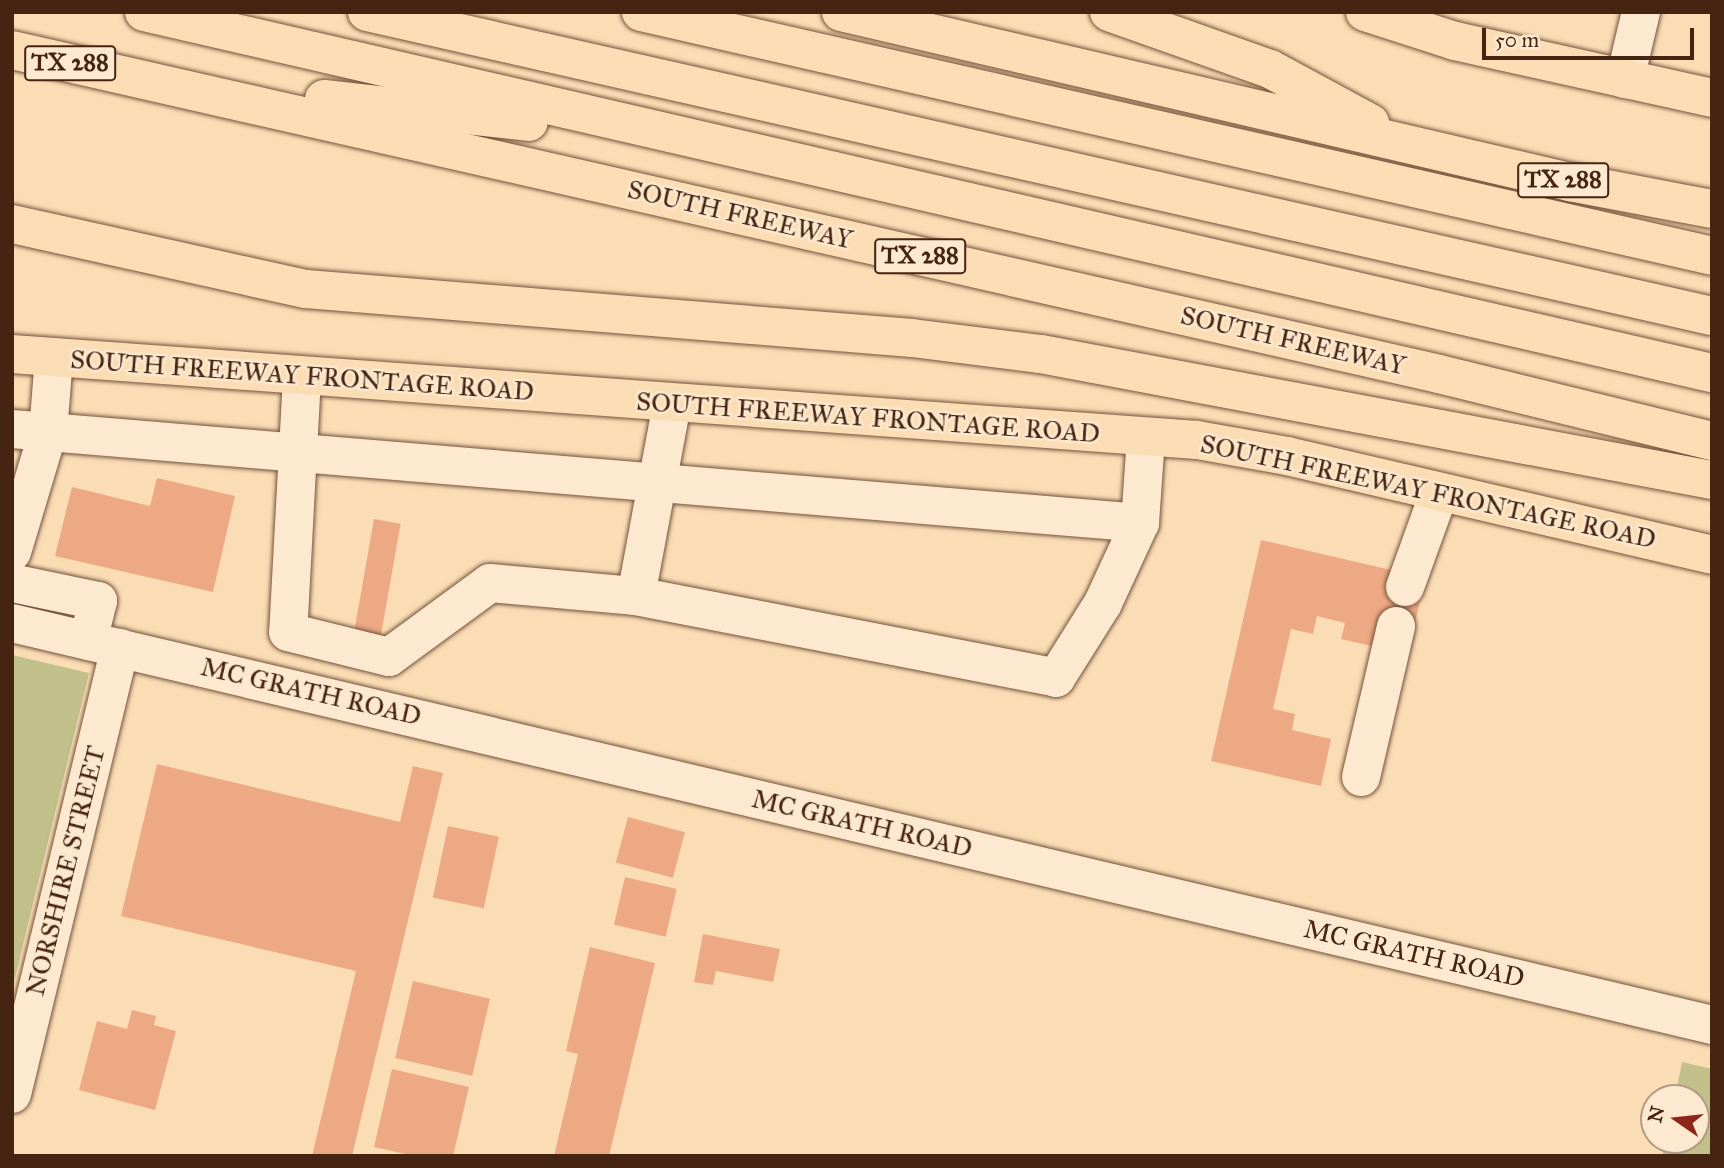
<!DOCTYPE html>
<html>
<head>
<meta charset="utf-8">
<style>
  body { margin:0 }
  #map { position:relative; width:1724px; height:1168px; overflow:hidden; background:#fbddb5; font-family:"IM FELL Great Primer",serif }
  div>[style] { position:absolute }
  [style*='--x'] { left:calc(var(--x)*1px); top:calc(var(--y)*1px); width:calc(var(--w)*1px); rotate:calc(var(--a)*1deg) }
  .green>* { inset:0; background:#c1c08b }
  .building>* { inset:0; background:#eca984; transform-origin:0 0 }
  .roads { filter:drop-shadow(0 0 2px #73523b) drop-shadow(0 0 2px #73523b) }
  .minor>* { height:38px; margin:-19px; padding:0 19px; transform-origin:19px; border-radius:19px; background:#fce9cf }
  .major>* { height:38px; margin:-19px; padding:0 19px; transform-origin:19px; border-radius:19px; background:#fbddb5 }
  .highway>* { height:38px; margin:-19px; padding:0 19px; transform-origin:19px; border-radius:19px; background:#fbddb5 }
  span { translate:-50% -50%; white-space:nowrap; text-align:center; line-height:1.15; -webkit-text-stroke:5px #fce9cf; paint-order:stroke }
  .shield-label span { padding:2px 5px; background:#fce9cf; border:2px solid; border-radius:5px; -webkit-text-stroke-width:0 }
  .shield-label { font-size:24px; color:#462412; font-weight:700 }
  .street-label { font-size:26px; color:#462412 }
  .frame { position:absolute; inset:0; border:14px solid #462412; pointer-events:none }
  .north { position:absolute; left:1640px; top:1084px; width:70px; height:70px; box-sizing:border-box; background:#fce9cf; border:2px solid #b39a83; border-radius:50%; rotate:284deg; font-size:19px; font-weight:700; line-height:28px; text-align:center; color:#462412 }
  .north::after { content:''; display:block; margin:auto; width:24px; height:32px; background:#8f2418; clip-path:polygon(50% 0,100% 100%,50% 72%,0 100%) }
  .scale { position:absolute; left:1482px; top:28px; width:212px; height:32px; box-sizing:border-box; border:4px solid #462412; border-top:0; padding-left:9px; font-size:21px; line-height:24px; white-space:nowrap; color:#462412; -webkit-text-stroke:5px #fce9cf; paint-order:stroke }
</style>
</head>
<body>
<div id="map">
  <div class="green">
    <div style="clip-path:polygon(12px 655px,89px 673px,12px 990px)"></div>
    <div style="clip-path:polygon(1682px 1062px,1712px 1069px,1712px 1156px,1662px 1156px,1666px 1140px,1696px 1140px,1696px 1098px,1675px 1098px)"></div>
  </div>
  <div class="building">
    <div style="clip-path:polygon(157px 478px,235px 496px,213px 592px,55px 556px,72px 487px,150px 506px)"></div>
    <div style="left:374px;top:519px;width:27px;height:115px;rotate:10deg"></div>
    <div style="clip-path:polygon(1261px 540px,1391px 570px,1422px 592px,1414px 627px,1372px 646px,1341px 639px,1345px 623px,1317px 616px,1313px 634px,1291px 629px,1273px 709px,1295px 714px,1292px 730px,1331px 739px,1321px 786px,1211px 761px)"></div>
    <div style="clip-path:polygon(157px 764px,400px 822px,413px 766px,443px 773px,352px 1156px,312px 1156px,356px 971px,121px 916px)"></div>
    <div style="left:628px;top:817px;width:59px;height:47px;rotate:15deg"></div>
    <div style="left:448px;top:826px;width:52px;height:73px;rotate:12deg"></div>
    <div style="left:625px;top:877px;width:53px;height:49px;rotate:13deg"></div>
    <div style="clip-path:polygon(703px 934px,780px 949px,773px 982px,716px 971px,713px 985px,694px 982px)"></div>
    <div style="clip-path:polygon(590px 947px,655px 963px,609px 1156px,554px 1156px,578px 1054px,566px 1051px)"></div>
    <div style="left:413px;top:981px;width:79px;height:79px;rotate:13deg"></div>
    <div style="clip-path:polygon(132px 1010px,156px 1016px,154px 1025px,176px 1031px,155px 1110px,79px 1090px,97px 1021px,127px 1029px)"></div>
    <div style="clip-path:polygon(392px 1069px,469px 1087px,453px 1156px,414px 1156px,374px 1147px)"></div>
  </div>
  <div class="roads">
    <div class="minor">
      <div style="--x:1625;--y:79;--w:69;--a:-76.6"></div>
      <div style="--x:302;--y:377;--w:255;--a:93.1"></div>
      <div style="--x:288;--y:632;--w:104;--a:13.9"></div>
      <div style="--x:389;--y:657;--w:125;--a:-36.2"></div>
      <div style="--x:490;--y:583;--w:147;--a:5.1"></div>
      <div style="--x:636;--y:596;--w:195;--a:-79.4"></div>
      <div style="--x:12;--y:429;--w:1132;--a:4.76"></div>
      <div style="--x:1140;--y:523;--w:86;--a:-86"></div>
      <div style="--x:12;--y:552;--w:125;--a:-73.3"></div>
      <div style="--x:48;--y:432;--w:75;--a:-85.4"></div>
      <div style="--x:12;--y:583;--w:88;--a:11.8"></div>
      <div style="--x:98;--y:601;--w:41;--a:104"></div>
      <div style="--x:1405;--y:587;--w:100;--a:-70.1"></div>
      <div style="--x:636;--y:596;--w:428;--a:11"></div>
      <div style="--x:1056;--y:678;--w:89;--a:-57.9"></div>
      <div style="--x:1103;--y:603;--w:88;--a:-65.2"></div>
      <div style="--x:12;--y:623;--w:1747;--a:13.3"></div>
      <div style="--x:1361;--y:777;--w:155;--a:-76.9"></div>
      <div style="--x:12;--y:1094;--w:459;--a:-76.4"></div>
    </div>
    <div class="major">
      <div style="--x:1365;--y:12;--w:95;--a:17.9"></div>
      <div style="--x:1455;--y:41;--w:263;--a:12.5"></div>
      <div style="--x:12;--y:354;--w:1188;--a:4.15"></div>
      <div style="--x:1197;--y:440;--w:91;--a:10.1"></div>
      <div style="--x:1287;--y:456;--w:436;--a:13.1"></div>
    </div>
    <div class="highway">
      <div style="--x:144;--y:12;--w:1609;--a:12.97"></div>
      <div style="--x:367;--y:12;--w:1379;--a:12.74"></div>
      <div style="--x:641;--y:12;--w:1098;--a:12.83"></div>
      <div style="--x:841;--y:12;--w:749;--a:13.13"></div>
      <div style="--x:1570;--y:182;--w:145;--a:10.8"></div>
      <div style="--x:1109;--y:12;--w:171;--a:19.5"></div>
      <div style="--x:1270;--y:69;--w:114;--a:28.4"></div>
      <div style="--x:12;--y:50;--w:1463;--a:12.79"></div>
      <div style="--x:1439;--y:374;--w:281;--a:13.8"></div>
      <div style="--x:324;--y:99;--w:206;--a:6.4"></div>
      <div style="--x:12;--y:224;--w:301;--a:12.5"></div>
      <div style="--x:306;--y:289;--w:608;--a:4.62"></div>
      <div style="--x:912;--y:338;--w:130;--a:7.1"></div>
      <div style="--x:1041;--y:354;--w:683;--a:10.64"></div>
    </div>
  </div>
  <div class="shield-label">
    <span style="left:70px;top:63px">TX 288</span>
    <span style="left:1563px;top:180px">TX 288</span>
    <span style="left:920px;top:256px">TX 288</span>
  </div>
  <div class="street-label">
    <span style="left:740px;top:215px;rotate:13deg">SOUTH FREEWAY</span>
    <span style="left:1293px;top:341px;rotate:13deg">SOUTH FREEWAY</span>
    <span style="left:302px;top:376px;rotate:4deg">SOUTH FREEWAY FRONTAGE ROAD</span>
    <span style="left:868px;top:418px;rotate:4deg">SOUTH FREEWAY FRONTAGE ROAD</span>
    <span style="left:1428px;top:492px;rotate:12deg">SOUTH FREEWAY FRONTAGE ROAD</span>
    <span style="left:311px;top:692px;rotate:13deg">MC GRATH ROAD</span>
    <span style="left:862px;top:824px;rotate:13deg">MC GRATH ROAD</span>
    <span style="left:66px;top:871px;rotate:-76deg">NORSHIRE STREET</span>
    <span style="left:1414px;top:954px;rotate:13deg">MC GRATH ROAD</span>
  </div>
  <div class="frame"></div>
  <div class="north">N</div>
  <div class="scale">50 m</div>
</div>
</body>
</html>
